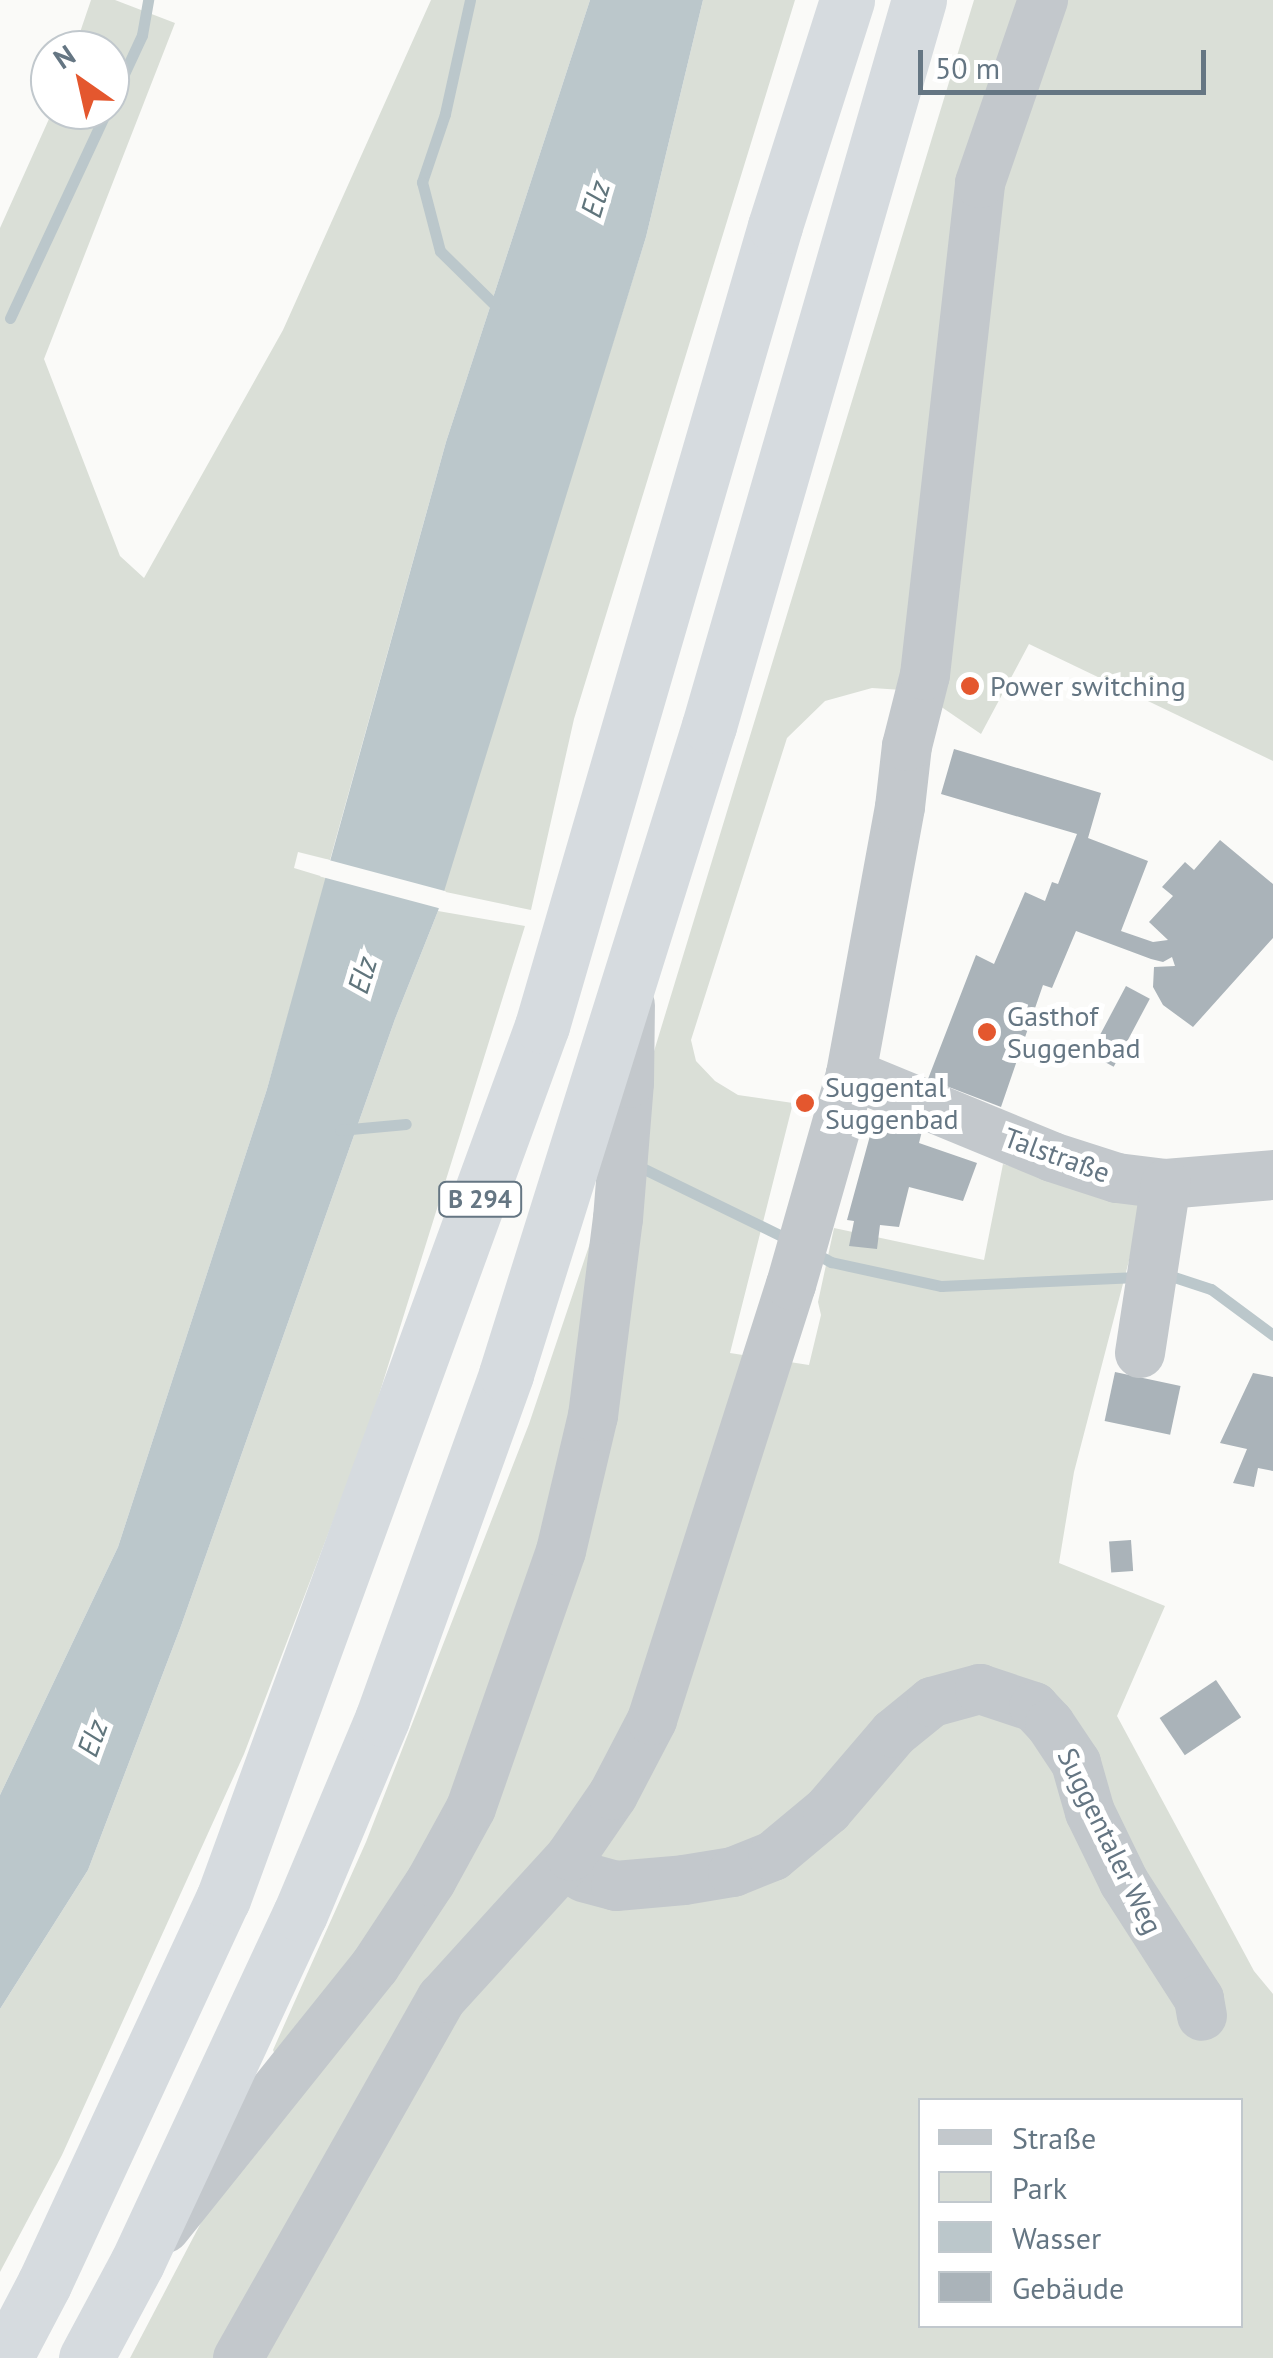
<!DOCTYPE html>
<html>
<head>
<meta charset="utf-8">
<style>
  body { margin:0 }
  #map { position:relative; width:1273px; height:2358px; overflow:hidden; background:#fafaf8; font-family:"PT Sans",sans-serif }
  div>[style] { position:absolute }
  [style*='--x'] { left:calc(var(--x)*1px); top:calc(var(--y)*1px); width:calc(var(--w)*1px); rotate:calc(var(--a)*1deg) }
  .green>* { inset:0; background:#dadfd7 }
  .water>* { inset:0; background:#bbc7cb }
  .pier>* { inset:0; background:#fafaf8; transform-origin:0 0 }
  .stream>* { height:11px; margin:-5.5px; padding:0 5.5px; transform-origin:5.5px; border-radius:5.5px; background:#bbc7cb }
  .building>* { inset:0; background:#aab3b9; transform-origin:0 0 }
  .minor>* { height:50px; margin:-25px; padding:0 25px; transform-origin:25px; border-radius:25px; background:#c3c8cc }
  .highway>* { height:55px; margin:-27.5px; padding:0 27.5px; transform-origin:27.5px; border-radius:27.5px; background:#d6dbdf }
  .dots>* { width:28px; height:28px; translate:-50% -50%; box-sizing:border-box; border:5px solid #fff; border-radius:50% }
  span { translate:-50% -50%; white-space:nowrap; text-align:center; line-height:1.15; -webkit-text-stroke:10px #fff; paint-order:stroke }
  .shield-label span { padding:2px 8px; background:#fff; border:2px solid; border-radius:8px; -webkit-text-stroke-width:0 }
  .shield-label { font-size:25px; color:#657683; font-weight:700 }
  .poi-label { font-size:28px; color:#657683 }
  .left { translate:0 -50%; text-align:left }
  .street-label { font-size:28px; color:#657683 }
  .water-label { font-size:30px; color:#60757c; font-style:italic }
  .legend { position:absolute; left:918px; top:2098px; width:325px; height:230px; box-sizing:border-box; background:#fff; border:2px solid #c1c8cd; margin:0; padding:12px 18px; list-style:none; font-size:30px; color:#657683 }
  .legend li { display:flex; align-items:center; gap:20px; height:50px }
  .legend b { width:50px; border:2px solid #c1c8cd }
  .north { position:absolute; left:30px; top:30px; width:100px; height:100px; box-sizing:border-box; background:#fff; border:2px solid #c1c8cd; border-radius:50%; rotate:326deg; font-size:28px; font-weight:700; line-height:40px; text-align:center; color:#657683 }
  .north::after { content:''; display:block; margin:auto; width:35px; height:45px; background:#e4572e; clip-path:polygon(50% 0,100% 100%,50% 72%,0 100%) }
  .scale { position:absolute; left:918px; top:50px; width:288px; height:45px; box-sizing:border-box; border:5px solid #657683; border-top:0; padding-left:12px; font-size:30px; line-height:35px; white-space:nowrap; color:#657683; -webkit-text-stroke:8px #fff; paint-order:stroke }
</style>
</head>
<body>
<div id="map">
  <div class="green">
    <div style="clip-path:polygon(91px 0,115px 0,175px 23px,44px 359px,120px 556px,144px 578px,283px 330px,431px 0,590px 0,446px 442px,330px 860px,298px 852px,294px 868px,327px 878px,267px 1089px,118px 1547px,0 1795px,0 228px,53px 110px,110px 110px,110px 50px,74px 50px)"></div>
    <div style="clip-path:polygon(703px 0,795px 0,574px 719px,531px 910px,441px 891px,646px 237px)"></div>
    <div style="clip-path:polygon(evenodd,974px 0,1273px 0,1273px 761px,1029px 644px,981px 734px,918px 691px,872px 688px,825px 701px,787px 738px,691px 1040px,696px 1061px,715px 1081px,738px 1095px,793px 1103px,730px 1353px,809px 1365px,821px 1315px,818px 1302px,834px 1228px,984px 1260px,1003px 1164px,1144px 1203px,1074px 1472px,1059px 1563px,1165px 1606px,1117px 1716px,1254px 1971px,1273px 1994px,1273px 2358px,130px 2358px,236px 2156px,289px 2087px,273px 2050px,366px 1842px,529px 1424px,648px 1071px,974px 0,920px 2100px,1240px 2100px,1240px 2326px,920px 2326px,920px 2100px)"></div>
    <div style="clip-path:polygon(438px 911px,525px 926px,369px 1427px,244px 1754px,62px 2155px,0 2272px,0 2009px,88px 1870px,181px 1626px,395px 1019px)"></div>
  </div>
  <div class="water">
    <div style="clip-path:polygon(590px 0,703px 0,646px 237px,438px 911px,395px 1019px,181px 1626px,88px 1870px,0 2009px,0 1795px,118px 1547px,267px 1089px,446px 442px)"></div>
  </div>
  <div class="pier">
    <div style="left:325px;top:859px;width:125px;height:18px;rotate:15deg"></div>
  </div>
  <div class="stream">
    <div style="--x:470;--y:0;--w:117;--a:102.4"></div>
    <div style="--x:445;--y:114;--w:72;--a:108.7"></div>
    <div style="--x:422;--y:182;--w:71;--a:75.4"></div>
    <div style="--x:440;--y:251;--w:76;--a:44.5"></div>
    <div style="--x:110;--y:104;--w:76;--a:-65.1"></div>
    <div style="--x:142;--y:35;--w:36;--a:-80"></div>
    <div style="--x:10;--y:318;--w:230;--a:-65"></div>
    <div style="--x:340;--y:1130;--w:66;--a:-5.2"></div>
    <div style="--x:636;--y:1165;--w:171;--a:26"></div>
    <div style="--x:811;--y:1251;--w:23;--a:29"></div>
    <div style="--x:831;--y:1262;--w:113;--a:12.3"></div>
    <div style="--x:941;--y:1286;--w:196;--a:-2.6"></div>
    <div style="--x:1165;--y:1274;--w:48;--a:18.1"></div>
    <div style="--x:1211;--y:1289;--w:77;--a:36.6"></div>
  </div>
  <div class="building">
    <div style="clip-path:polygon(954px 749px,1101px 793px,1088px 838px,1148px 861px,1121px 931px,1153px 942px,1168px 940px,1149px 922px,1173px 896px,1162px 887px,1185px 862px,1194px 870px,1220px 840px,1273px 884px,1273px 938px,1193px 1027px,1163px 1005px,1153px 987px,1154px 967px,1175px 966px,1172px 957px,1163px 962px,1151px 959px,1076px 931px,1052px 988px,1043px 985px,1001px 1107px,928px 1079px,976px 955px,994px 964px,1025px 892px,1045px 901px,1052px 882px,1058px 884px,1077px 834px,941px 794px)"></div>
    <div style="left:1126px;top:986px;width:27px;height:77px;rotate:28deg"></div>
    <div style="clip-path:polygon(877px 1110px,924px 1123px,919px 1143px,977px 1163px,963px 1201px,909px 1187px,899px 1227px,880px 1225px,877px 1249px,849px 1246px,854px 1221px,847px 1220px)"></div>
    <div style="left:1115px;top:1372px;width:67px;height:50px;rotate:12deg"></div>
    <div style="clip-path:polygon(1253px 1373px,1273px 1377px,1273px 1471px,1258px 1468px,1254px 1487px,1233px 1483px,1247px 1449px,1220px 1443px)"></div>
    <div style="left:1131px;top:1540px;width:31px;height:22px;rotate:86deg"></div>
    <div style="left:1216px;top:1680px;width:45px;height:68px;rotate:56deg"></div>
  </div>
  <div class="minor">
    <div style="--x:851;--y:1074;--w:217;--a:22.4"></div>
    <div style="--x:1052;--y:1157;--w:68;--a:17.9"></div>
    <div style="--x:1117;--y:1178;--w:49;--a:7"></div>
    <div style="--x:1166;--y:1184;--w:107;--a:-4.8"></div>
    <div style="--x:1140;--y:1353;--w:171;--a:-81.3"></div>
    <div style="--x:583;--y:1877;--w:34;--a:15"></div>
    <div style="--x:616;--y:1886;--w:68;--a:-5"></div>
    <div style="--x:684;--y:1880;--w:50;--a:-9.3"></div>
    <div style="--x:733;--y:1872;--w:43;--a:-21.8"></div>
    <div style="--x:773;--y:1856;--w:72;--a:-39.9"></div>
    <div style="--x:828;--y:1810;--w:101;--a:-49.4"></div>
    <div style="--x:894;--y:1733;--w:49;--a:-39.2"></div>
    <div style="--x:932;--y:1702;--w:50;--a:-15.2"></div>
    <div style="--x:980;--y:1689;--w:57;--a:18.4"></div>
    <div style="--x:1034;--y:1707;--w:23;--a:47"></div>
    <div style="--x:1050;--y:1724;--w:47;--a:56.3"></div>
    <div style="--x:1076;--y:1763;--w:51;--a:74.1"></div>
    <div style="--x:1090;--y:1812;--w:78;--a:64.1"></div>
    <div style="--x:1124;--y:1882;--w:139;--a:57.3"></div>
    <div style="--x:1199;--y:1999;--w:17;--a:80"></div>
    <div style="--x:165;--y:2228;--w:336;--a:-51.3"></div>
    <div style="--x:375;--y:1966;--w:102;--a:-56.6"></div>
    <div style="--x:431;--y:1881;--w:83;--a:-61.3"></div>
    <div style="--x:471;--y:1808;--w:272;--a:-70.7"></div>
    <div style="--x:561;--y:1551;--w:139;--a:-76.7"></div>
    <div style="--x:593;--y:1416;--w:199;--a:-82.8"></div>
    <div style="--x:618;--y:1219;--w:136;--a:-85.4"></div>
    <div style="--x:629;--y:1083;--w:78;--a:-89.3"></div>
    <div style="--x:238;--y:2358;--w:414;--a:-60.5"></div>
    <div style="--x:442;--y:1998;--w:192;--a:-47.7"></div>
    <div style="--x:571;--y:1856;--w:74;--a:-55.5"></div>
    <div style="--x:613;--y:1795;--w:85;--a:-62.5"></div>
    <div style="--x:652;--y:1720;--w:457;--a:-72.3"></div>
    <div style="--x:791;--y:1285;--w:219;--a:-74.1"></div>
    <div style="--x:851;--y:1074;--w:271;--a:-79.6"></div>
    <div style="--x:900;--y:807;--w:61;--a:-83.5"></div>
    <div style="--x:907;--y:746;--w:73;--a:-75.8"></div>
    <div style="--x:925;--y:675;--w:495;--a:-83.6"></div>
    <div style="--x:980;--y:183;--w:194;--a:-71"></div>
  </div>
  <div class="highway">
    <div style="--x:5;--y:2358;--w:84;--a:-62.2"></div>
    <div style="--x:44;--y:2284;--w:425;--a:-65.1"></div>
    <div style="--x:223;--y:1899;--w:929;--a:-69.93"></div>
    <div style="--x:542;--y:1026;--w:833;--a:-73.76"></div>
    <div style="--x:775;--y:226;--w:237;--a:-72.3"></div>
    <div style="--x:86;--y:2358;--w:108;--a:-61.8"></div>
    <div style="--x:137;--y:2263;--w:385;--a:-65"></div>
    <div style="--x:300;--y:1914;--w:212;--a:-67.2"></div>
    <div style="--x:382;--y:1719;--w:367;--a:-70.2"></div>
    <div style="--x:506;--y:1374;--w:679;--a:-72.61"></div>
    <div style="--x:709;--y:726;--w:756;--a:-73.87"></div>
  </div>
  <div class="dots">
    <div style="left:970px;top:686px;background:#e4572e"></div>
    <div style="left:987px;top:1032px;background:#e4572e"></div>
    <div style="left:805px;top:1103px;background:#e4572e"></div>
  </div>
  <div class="shield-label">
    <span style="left:480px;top:1199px">B 294</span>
  </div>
  <div class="poi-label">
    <span class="left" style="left:990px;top:686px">Power switching</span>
    <span class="left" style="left:1007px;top:1032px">Gasthof<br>Suggenbad</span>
    <span class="left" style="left:825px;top:1103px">Suggental<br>Suggenbad</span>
  </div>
  <div class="street-label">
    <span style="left:1057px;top:1155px;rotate:20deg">Talstraße</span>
    <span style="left:1110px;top:1841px;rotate:64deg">Suggentaler Weg</span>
  </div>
  <div class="water-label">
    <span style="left:595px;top:199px;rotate:-73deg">Elz</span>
    <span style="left:362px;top:975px;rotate:-73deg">Elz</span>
    <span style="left:92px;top:1738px;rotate:-70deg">Elz</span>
  </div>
  <ul class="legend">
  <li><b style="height:12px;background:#c3c8cc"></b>Straße</li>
  <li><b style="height:28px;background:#dadfd7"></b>Park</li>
  <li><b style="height:28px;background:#bbc7cb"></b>Wasser</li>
  <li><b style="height:28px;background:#aab3b9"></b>Gebäude</li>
  </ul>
  <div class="north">N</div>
  <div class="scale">50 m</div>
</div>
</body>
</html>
